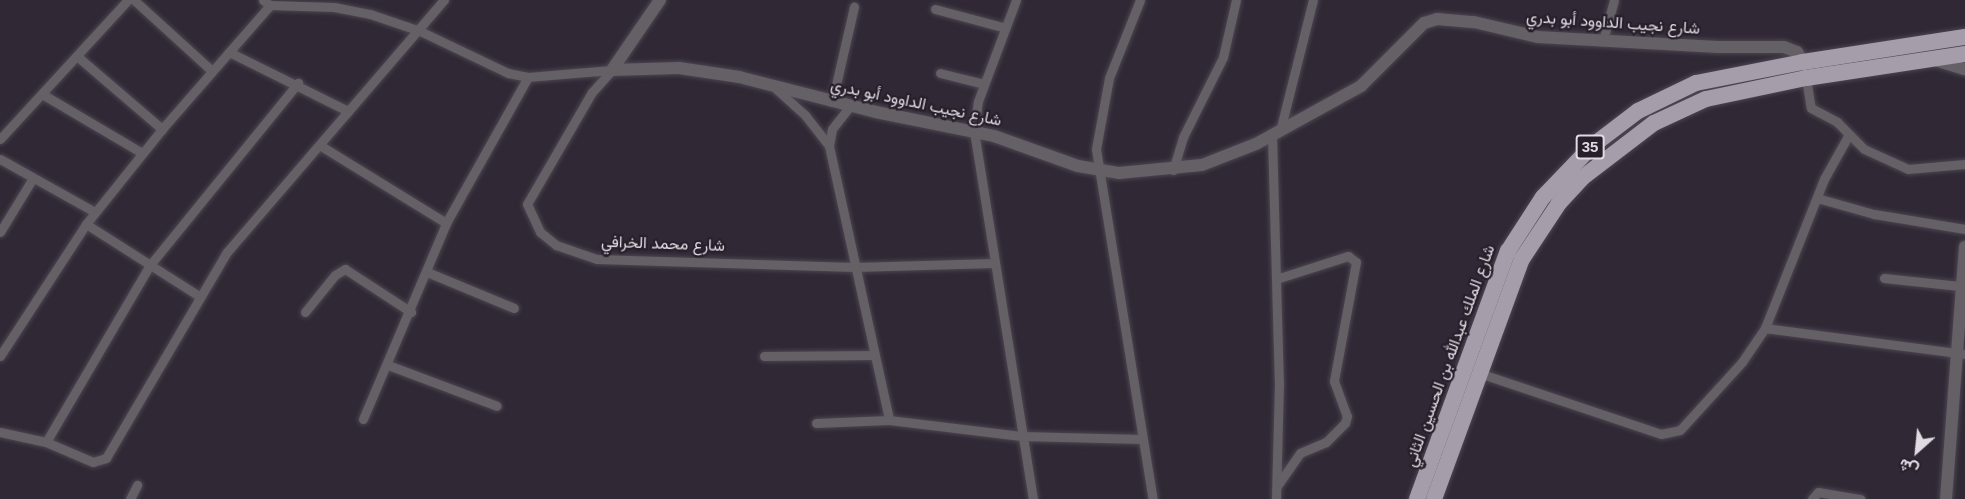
<!DOCTYPE html>
<html>
<head>
<meta charset="utf-8">
<style>
  body { margin:0 }
  #map { position:relative; width:1965px; height:499px; overflow:hidden; background:#302935; font-family:Helvetica,Vazirmatn,sans-serif }
  div>[style] { position:absolute }
  [style*='--x'] { left:calc(var(--x)*1px); top:calc(var(--y)*1px); width:calc(var(--w)*1px); rotate:calc(var(--a)*1deg) }
  .roads { filter:drop-shadow(0 0 2px #4c4551) drop-shadow(0 0 2px #4c4551) }
  .minor>* { height:9px; margin:-4.5px; padding:0 4.5px; transform-origin:4.5px; border-radius:4.5px; background:#646066 }
  .tertiary>* { height:12px; margin:-6px; padding:0 6px; transform-origin:6px; border-radius:6px; background:#646066 }
  .trunk>* { height:16px; margin:-8px; padding:0 8px; transform-origin:8px; border-radius:8px; background:#a69daa }
  span { translate:-50% -50%; white-space:nowrap; text-align:center; line-height:1.15; -webkit-text-stroke:4.5px #271f2a; paint-order:stroke }
  .shield-label span { padding:2px 4px; background:#271f2a; border:2px solid; border-radius:4px; -webkit-text-stroke-width:0 }
  .shield-label { font-size:15px; color:#e0dbe3; font-weight:700 }
  .street-label { font-size:16px; color:#e0dbe3 }
  .north { position:absolute; left:1887px; top:421px; width:60px; height:60px; -webkit-text-stroke:4px #271f2a; paint-order:stroke; rotate:207deg; font-size:16px; font-weight:700; line-height:24px; text-align:center; color:#e0dbe3 }
  .north::after { content:''; display:block; margin:auto; width:21px; height:27px; background:#e0dbe3; clip-path:polygon(50% 0,100% 100%,50% 72%,0 100%) }
</style>
</head>
<body>
<div id="map">
  <div class="roads">
    <div class="minor">
      <div style="--x:134;--y:0;--w:105;--a:42.3"></div>
      <div style="--x:263;--y:0;--w:9;--a:36"></div>
      <div style="--x:270;--y:5;--w:64;--a:1.8"></div>
      <div style="--x:334;--y:7;--w:37;--a:11"></div>
      <div style="--x:370;--y:14;--w:53;--a:18.8"></div>
      <div style="--x:420;--y:31;--w:98;--a:25.5"></div>
      <div style="--x:508;--y:73;--w:20;--a:11"></div>
      <div style="--x:528;--y:77;--w:84;--a:-4.8"></div>
      <div style="--x:1016;--y:0;--w:108;--a:110.6"></div>
      <div style="--x:978;--y:101;--w:30;--a:98"></div>
      <div style="--x:974;--y:131;--w:373;--a:80.9"></div>
      <div style="--x:1140;--y:0;--w:84;--a:111.7"></div>
      <div style="--x:1109;--y:78;--w:72;--a:100.4"></div>
      <div style="--x:1096;--y:149;--w:355;--a:80.8"></div>
      <div style="--x:935;--y:9;--w:73;--a:15"></div>
      <div style="--x:1603;--y:40;--w:41;--a:-74.6"></div>
      <div style="--x:229;--y:52;--w:133;--a:26.4"></div>
      <div style="--x:78;--y:57;--w:111;--a:40.6"></div>
      <div style="--x:612;--y:70;--w:30;--a:132"></div>
      <div style="--x:592;--y:92;--w:129;--a:120.1"></div>
      <div style="--x:527;--y:204;--w:31;--a:65"></div>
      <div style="--x:540;--y:232;--w:21;--a:39"></div>
      <div style="--x:556;--y:245;--w:43;--a:18.9"></div>
      <div style="--x:597;--y:259;--w:257;--a:1.8"></div>
      <div style="--x:854;--y:267;--w:140;--a:-1.6"></div>
      <div style="--x:940;--y:73;--w:45;--a:14"></div>
      <div style="--x:1806;--y:78;--w:30;--a:81"></div>
      <div style="--x:1811;--y:108;--w:30;--a:28"></div>
      <div style="--x:1837;--y:122;--w:38;--a:45"></div>
      <div style="--x:1864;--y:149;--w:48;--a:24.4"></div>
      <div style="--x:1908;--y:169;--w:57;--a:-5"></div>
      <div style="--x:775;--y:88;--w:40;--a:42"></div>
      <div style="--x:805;--y:115;--w:39;--a:52"></div>
      <div style="--x:829;--y:146;--w:280;--a:77.6"></div>
      <div style="--x:42;--y:94;--w:116;--a:30.5"></div>
      <div style="--x:832;--y:102;--w:98;--a:-77"></div>
      <div style="--x:1280;--y:131;--w:135;--a:-75.9"></div>
      <div style="--x:1272;--y:136;--w:247;--a:88.4"></div>
      <div style="--x:1279;--y:383;--w:116;--a:91.5"></div>
      <div style="--x:0;--y:139;--w:189;--a:-47.4"></div>
      <div style="--x:321;--y:146;--w:147;--a:31.6"></div>
      <div style="--x:829;--y:146;--w:17;--a:-80"></div>
      <div style="--x:832;--y:129;--w:29;--a:-52"></div>
      <div style="--x:0;--y:159;--w:109;--a:29.2"></div>
      <div style="--x:1173;--y:170;--w:34;--a:-73"></div>
      <div style="--x:1183;--y:137;--w:89;--a:-63.4"></div>
      <div style="--x:1223;--y:57;--w:58;--a:-77.2"></div>
      <div style="--x:1817;--y:198;--w:59;--a:15.7"></div>
      <div style="--x:1874;--y:214;--w:92;--a:9.4"></div>
      <div style="--x:86;--y:224;--w:134;--a:32.5"></div>
      <div style="--x:0;--y:232;--w:63;--a:-58.6"></div>
      <div style="--x:427;--y:272;--w:94;--a:22.5"></div>
      <div style="--x:1884;--y:278;--w:76;--a:6"></div>
      <div style="--x:1276;--y:279;--w:76;--a:-17.7"></div>
      <div style="--x:1348;--y:256;--w:10;--a:37"></div>
      <div style="--x:1356;--y:262;--w:121;--a:100.5"></div>
      <div style="--x:1334;--y:381;--w:37;--a:70"></div>
      <div style="--x:1347;--y:416;--w:7;--a:106"></div>
      <div style="--x:1345;--y:423;--w:27;--a:135"></div>
      <div style="--x:1326;--y:442;--w:28;--a:157"></div>
      <div style="--x:1300;--y:453;--w:40;--a:124.9"></div>
      <div style="--x:305;--y:312;--w:48;--a:-51"></div>
      <div style="--x:335;--y:275;--w:12;--a:-31"></div>
      <div style="--x:345;--y:269;--w:79;--a:33.1"></div>
      <div style="--x:1765;--y:328;--w:202;--a:7.4"></div>
      <div style="--x:0;--y:356;--w:158;--a:-56.9"></div>
      <div style="--x:86;--y:224;--w:122;--a:-51.3"></div>
      <div style="--x:162;--y:129;--w:164;--a:-48.9"></div>
      <div style="--x:764;--y:356;--w:110;--a:-0.5"></div>
      <div style="--x:388;--y:365;--w:116;--a:20.6"></div>
      <div style="--x:1479;--y:373;--w:192;--a:18.5"></div>
      <div style="--x:1661;--y:434;--w:19;--a:-12"></div>
      <div style="--x:1680;--y:430;--w:92;--a:-47.6"></div>
      <div style="--x:1742;--y:362;--w:41;--a:-55.9"></div>
      <div style="--x:1765;--y:328;--w:160;--a:-68.4"></div>
      <div style="--x:1824;--y:179;--w:49;--a:-60.8"></div>
      <div style="--x:363;--y:419;--w:213;--a:-67"></div>
      <div style="--x:446;--y:223;--w:167;--a:-60.7"></div>
      <div style="--x:816;--y:423;--w:73;--a:-2.4"></div>
      <div style="--x:889;--y:420;--w:133;--a:6.9"></div>
      <div style="--x:1021;--y:436;--w:121;--a:1.4"></div>
      <div style="--x:0;--y:432;--w:47;--a:12.3"></div>
      <div style="--x:46;--y:442;--w:51;--a:23.1"></div>
      <div style="--x:93;--y:462;--w:14;--a:-17"></div>
      <div style="--x:106;--y:458;--w:239;--a:-59.6"></div>
      <div style="--x:227;--y:252;--w:333;--a:-49.3"></div>
      <div style="--x:46;--y:442;--w:205;--a:-59.6"></div>
      <div style="--x:150;--y:265;--w:235;--a:-50.9"></div>
      <div style="--x:130;--y:499;--w:16;--a:-63"></div>
      <div style="--x:1812;--y:499;--w:9;--a:-49"></div>
      <div style="--x:1818;--y:492;--w:43;--a:9.5"></div>
    </div>
    <div class="tertiary">
      <div style="--x:1938;--y:61;--w:28;--a:17"></div>
      <div style="--x:612;--y:70;--w:67;--a:-1.7"></div>
      <div style="--x:679;--y:68;--w:61;--a:8.5"></div>
      <div style="--x:739;--y:77;--w:141;--a:14.3"></div>
      <div style="--x:876;--y:112;--w:120;--a:11.5"></div>
      <div style="--x:994;--y:136;--w:89;--a:19.7"></div>
      <div style="--x:1078;--y:166;--w:42;--a:9.7"></div>
      <div style="--x:1119;--y:173;--w:83;--a:-5.5"></div>
      <div style="--x:1202;--y:165;--w:58;--a:-21.3"></div>
      <div style="--x:1256;--y:144;--w:120;--a:-28.9"></div>
      <div style="--x:1361;--y:86;--w:89;--a:-45"></div>
      <div style="--x:1424;--y:23;--w:14;--a:-17"></div>
      <div style="--x:1437;--y:19;--w:37;--a:5"></div>
      <div style="--x:1474;--y:22;--w:66;--a:13.2"></div>
      <div style="--x:1538;--y:37;--w:180;--a:3.2"></div>
      <div style="--x:1718;--y:47;--w:66;--a:0"></div>
      <div style="--x:1784;--y:47;--w:14;--a:21"></div>
      <div style="--x:1797;--y:52;--w:12;--a:59"></div>
      <div style="--x:612;--y:70;--w:85;--a:-55.6"></div>
      <div style="--x:1946;--y:499;--w:253;--a:-85.7"></div>
    </div>
    <div class="trunk">
      <div style="--x:1417;--y:499;--w:264;--a:-69.9"></div>
      <div style="--x:1508;--y:251;--w:64;--a:-57.1"></div>
      <div style="--x:1543;--y:197;--w:71;--a:-46.1"></div>
      <div style="--x:1592;--y:146;--w:58;--a:-37.3"></div>
      <div style="--x:1638;--y:111;--w:64;--a:-25.8"></div>
      <div style="--x:1696;--y:83;--w:109;--a:-11.1"></div>
      <div style="--x:1803;--y:62;--w:164;--a:-8.8"></div>
      <div style="--x:1434;--y:499;--w:256;--a:-69.9"></div>
      <div style="--x:1522;--y:259;--w:67;--a:-56.5"></div>
      <div style="--x:1559;--y:203;--w:34;--a:-47"></div>
      <div style="--x:1582;--y:178;--w:91;--a:-37.4"></div>
      <div style="--x:1654;--y:123;--w:57;--a:-24.8"></div>
      <div style="--x:1706;--y:99;--w:102;--a:-11.9"></div>
      <div style="--x:1806;--y:78;--w:161;--a:-8.6"></div>
    </div>
  </div>
  <div class="shield-label">
    <span style="left:1590px;top:147px">35</span>
  </div>
  <div class="street-label">
    <span style="left:1613px;top:23px;rotate:4deg">شارع نجيب الداوود أبو بدري</span>
    <span style="left:916px;top:103px;rotate:12deg">شارع نجيب الداوود أبو بدري</span>
    <span style="left:663px;top:244px;rotate:2deg">شارع محمد الخرافي</span>
    <span style="left:1450px;top:356px;rotate:-70deg">شارع الملك عبدالله بن الحسين الثاني</span>
  </div>
  <div class="north">ش</div>
</div>
</body>
</html>
